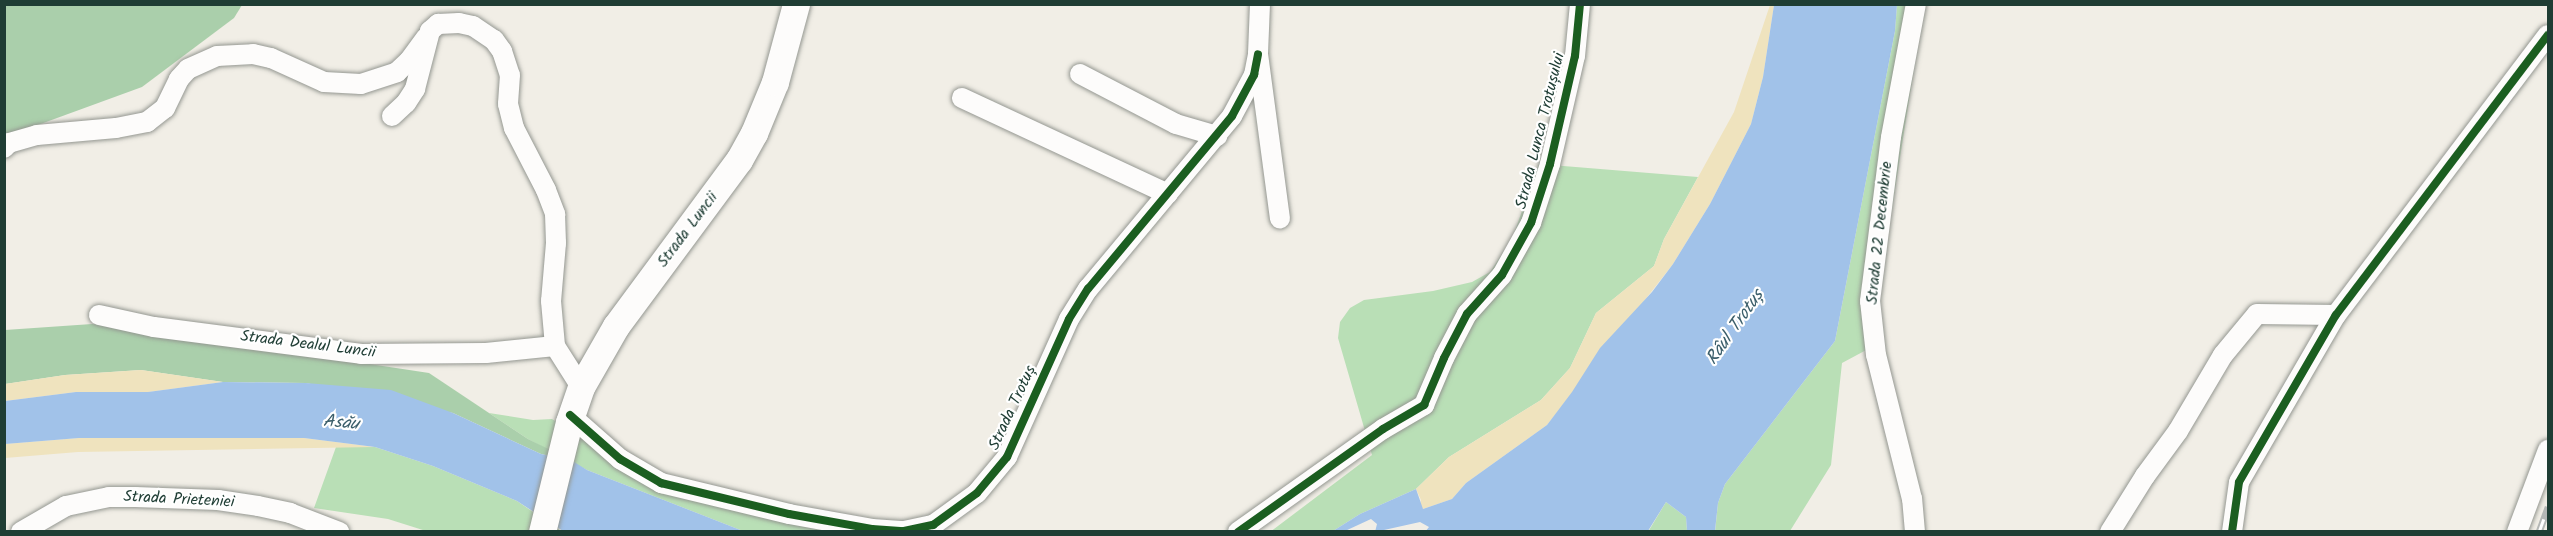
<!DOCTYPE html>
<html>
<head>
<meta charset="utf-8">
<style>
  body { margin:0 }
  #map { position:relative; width:2553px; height:536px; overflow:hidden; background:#f1eee6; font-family:Kalam,sans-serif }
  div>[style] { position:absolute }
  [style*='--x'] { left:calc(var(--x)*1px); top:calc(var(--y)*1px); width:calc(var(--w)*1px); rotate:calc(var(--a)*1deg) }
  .green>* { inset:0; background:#b9dfb6 }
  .forest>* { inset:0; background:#aacfab }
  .sand>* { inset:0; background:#efe3be }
  .water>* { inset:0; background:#a1c2e9 }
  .roads { filter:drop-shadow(0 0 2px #949791) drop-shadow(0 0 2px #949791) }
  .street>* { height:20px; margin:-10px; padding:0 10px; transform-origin:10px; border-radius:10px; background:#fdfcfb }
  .secondary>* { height:27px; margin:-13.5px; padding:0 13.5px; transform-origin:13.5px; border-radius:13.5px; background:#fdfcfb }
  .rail>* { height:7px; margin-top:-3.5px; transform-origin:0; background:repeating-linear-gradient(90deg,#fff 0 14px,#b4b7b5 0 28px); box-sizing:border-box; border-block:2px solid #b4b7b5 }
  .cycleway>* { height:8px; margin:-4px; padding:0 4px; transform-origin:4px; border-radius:4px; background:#1b5e20 }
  span { translate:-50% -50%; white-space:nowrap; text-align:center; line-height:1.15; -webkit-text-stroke:4.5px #fff; paint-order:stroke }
  .street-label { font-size:16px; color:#1f3d34 }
  .water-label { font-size:18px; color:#3c5f6b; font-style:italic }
  .frame { position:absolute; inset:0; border:6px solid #1f3d34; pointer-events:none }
</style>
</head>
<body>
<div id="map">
  <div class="green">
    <div style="clip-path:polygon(1897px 5px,1924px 5px,1870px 348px,1842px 363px,1831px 465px,1790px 531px,1715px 532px,1718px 503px,1725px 484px,1835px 341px,1895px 31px)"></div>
    <div style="clip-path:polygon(1539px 164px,1698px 177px,1664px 239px,1654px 266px,1596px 313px,1570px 368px,1541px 400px,1449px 457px,1416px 489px,1360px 514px,1333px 531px,1270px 532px,1372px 455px,1338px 338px,1340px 322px,1350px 308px,1364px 300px,1433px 291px,1472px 282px,1490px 272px,1512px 239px)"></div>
    <div style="clip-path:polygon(489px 413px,533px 420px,552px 419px,579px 437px,605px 441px,664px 474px,861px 531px,743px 531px,587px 470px,528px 439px)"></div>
    <div style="clip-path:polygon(336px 447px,375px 447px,433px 466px,517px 501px,561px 531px,426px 531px,388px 519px,314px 508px)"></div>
    <div style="clip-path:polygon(1666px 502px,1686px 517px,1687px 531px,1648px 532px)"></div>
  </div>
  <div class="forest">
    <div style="clip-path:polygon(5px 5px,242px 5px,234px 18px,142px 87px,5px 137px)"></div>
    <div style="clip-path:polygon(92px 324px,120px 326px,429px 373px,528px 439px,571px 460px,541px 454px,453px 413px,306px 383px,223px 382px,141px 370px,65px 375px,5px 384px,5px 330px)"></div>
  </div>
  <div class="sand">
    <div style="clip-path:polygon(1770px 5px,1774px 5px,1763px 77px,1751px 124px,1710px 204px,1673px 264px,1547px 425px,1466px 483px,1452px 499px,1423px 509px,1420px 507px,1421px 500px,1416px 489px,1449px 457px,1541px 400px,1570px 368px,1596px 313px,1654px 266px,1664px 239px,1734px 112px)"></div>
    <div style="clip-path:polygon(141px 370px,223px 382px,148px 392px,76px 392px,5px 401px,5px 384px,65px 375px)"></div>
    <div style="clip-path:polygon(79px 438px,304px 438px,375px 447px,78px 452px,5px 458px,5px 444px)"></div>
  </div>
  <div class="water">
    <div style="clip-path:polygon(1774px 5px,1897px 5px,1895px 31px,1835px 341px,1725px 484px,1718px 503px,1715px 531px,1687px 531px,1686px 517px,1666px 502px,1648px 531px,1425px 532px,1429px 527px,1420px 522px,1375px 532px,1377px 524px,1371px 519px,1345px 531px,1333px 531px,1360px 514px,1416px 489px,1423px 509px,1452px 499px,1466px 483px,1547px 425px,1572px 392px,1600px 348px,1652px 292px,1673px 264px,1710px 204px,1751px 124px,1763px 77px)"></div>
    <div style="clip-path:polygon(223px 382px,306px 383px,391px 390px,453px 413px,541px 454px,571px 460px,587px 470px,743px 531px,563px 531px,517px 501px,433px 466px,375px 447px,304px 438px,79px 438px,5px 444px,5px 401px,76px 392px,148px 392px)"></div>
  </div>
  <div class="roads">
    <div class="street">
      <div style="--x:1260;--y:4;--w:50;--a:92.3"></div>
      <div style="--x:1258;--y:54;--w:166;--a:82.4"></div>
      <div style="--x:1080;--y:74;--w:108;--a:27.5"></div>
      <div style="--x:1176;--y:124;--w:43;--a:16.3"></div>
      <div style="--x:962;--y:98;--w:227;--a:25"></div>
      <div style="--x:392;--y:116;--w:19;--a:-43"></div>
      <div style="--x:406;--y:103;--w:17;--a:-57"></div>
      <div style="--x:415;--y:89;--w:60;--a:-75.5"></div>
      <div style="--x:430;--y:31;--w:11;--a:-41"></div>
      <div style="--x:438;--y:24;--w:21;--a:-3"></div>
      <div style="--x:459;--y:23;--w:14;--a:12"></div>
      <div style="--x:473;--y:26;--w:25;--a:34"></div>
      <div style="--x:494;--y:40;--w:14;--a:54"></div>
      <div style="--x:502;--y:51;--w:25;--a:72"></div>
      <div style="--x:510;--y:75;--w:29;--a:94"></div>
      <div style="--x:508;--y:104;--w:25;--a:76"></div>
      <div style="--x:514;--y:128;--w:70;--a:62.7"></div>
      <div style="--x:546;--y:190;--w:26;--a:69"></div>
      <div style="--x:555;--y:214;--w:29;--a:88"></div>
      <div style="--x:556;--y:243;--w:58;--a:94.9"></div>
      <div style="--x:551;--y:301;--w:45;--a:84.9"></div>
      <div style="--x:555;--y:346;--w:49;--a:57.6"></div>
      <div style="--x:4;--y:148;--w:7;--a:-45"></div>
      <div style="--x:9;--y:143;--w:29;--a:-16"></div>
      <div style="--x:37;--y:135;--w:79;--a:-5.1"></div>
      <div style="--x:116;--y:128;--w:32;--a:-11"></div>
      <div style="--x:147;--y:122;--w:23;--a:-38"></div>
      <div style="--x:165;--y:108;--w:32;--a:-64"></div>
      <div style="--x:179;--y:79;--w:13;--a:-48"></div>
      <div style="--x:188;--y:69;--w:32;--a:-24"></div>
      <div style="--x:217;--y:56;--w:36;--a:-3"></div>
      <div style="--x:253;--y:54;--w:18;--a:13"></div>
      <div style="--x:271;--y:58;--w:58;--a:24.4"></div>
      <div style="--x:324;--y:82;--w:37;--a:3"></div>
      <div style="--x:361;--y:84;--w:38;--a:-18"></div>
      <div style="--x:397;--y:72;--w:16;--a:-43"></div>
      <div style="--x:409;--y:61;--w:29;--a:-54"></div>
      <div style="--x:99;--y:315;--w:56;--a:12.3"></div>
      <div style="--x:154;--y:327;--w:209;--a:7.4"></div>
      <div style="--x:361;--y:354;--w:125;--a:-0.5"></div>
      <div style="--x:486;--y:353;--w:69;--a:-5.8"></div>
      <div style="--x:570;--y:415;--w:67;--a:41.3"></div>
      <div style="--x:620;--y:459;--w:48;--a:30.3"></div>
      <div style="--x:661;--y:483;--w:132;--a:13.6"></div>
      <div style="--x:789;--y:514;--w:84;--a:10.2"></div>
      <div style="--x:872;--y:529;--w:32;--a:4"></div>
      <div style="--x:904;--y:531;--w:30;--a:-12"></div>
      <div style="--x:933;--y:525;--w:54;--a:-36"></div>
      <div style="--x:977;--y:493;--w:47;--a:-50.2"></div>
      <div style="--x:1007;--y:457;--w:151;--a:-65.8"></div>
      <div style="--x:1069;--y:319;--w:36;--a:-58"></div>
      <div style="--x:1088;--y:289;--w:225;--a:-50.2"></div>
      <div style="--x:1232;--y:116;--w:47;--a:-61.8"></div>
      <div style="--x:1254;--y:75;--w:21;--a:-79"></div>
      <div style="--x:21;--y:532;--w:52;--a:-30"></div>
      <div style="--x:66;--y:506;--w:44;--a:-11.8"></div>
      <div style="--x:109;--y:497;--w:26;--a:0"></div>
      <div style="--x:135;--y:497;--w:83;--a:2.1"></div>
      <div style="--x:218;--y:500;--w:40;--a:8.5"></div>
      <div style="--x:258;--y:506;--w:33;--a:12"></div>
      <div style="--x:290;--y:513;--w:53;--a:21.2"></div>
      <div style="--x:1238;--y:532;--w:178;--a:-35.4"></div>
      <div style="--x:1383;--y:429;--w:48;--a:-30.3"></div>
      <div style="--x:1424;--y:405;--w:51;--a:-66.9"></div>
      <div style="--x:1444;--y:358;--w:50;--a:-62.4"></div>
      <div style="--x:1467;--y:314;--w:52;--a:-48.1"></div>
      <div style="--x:1502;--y:275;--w:60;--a:-60.9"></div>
      <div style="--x:1531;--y:223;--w:62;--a:-72.1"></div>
      <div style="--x:1550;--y:164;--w:111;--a:-77"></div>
      <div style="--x:1575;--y:56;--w:52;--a:-84.5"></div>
      <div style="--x:1915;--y:532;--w:33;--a:-95"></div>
      <div style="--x:1912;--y:499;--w:148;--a:-104"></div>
      <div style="--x:1876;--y:355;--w:54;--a:-96.3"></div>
      <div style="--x:1870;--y:301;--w:165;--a:-82.7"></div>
      <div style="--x:1891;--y:137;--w:135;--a:-79.4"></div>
      <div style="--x:2110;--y:532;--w:66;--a:-58"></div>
      <div style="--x:2145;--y:476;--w:56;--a:-53.7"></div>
      <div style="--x:2178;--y:431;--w:88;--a:-59.4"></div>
      <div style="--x:2223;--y:355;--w:53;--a:-50.3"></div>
      <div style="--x:2257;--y:314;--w:79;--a:0.7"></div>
      <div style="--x:2232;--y:532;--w:50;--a:-82"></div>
      <div style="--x:2239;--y:482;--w:193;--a:-59.9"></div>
      <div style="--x:2336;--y:315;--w:351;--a:-52.9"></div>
      <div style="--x:2517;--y:532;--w:88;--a:-69.3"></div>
    </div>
    <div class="secondary">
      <div style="--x:542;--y:532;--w:113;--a:-76.2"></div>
      <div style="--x:569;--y:422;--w:37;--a:-71"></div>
      <div style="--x:581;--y:387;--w:70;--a:-60.2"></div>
      <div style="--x:616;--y:326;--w:207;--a:-53.5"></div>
      <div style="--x:739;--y:160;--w:31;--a:-61"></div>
      <div style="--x:754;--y:133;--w:55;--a:-67.6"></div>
      <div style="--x:775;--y:82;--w:81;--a:-74.9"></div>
    </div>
  </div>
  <div class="rail">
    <div style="--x:2539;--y:532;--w:27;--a:-70"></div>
  </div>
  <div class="cycleway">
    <div style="--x:570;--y:415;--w:67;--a:41.3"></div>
    <div style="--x:620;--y:459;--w:48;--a:30.3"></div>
    <div style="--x:661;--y:483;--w:132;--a:13.6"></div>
    <div style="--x:789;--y:514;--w:84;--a:10.2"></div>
    <div style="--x:872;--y:529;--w:32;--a:4"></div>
    <div style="--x:904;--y:531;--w:30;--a:-12"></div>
    <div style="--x:933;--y:525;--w:54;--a:-36"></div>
    <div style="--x:977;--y:493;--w:47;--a:-50.2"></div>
    <div style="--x:1007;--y:457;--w:151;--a:-65.8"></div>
    <div style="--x:1069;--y:319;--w:36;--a:-58"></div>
    <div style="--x:1088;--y:289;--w:225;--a:-50.2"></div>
    <div style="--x:1232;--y:116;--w:47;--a:-61.8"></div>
    <div style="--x:1254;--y:75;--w:21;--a:-79"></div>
    <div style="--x:1238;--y:532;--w:178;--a:-35.4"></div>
    <div style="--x:1383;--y:429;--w:48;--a:-30.3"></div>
    <div style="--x:1424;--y:405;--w:51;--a:-66.9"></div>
    <div style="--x:1444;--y:358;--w:50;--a:-62.4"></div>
    <div style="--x:1467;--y:314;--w:52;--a:-48.1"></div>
    <div style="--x:1502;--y:275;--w:60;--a:-60.9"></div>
    <div style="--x:1531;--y:223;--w:62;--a:-72.1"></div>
    <div style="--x:1550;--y:164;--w:111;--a:-77"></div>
    <div style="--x:1575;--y:56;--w:52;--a:-84.5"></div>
    <div style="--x:2232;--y:532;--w:50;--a:-82"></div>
    <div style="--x:2239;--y:482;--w:193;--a:-59.9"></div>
    <div style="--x:2336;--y:315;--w:351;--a:-52.9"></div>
  </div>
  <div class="street-label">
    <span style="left:1541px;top:131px;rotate:-76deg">Strada Lunca Trotușului</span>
    <span style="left:688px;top:230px;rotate:-53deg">Strada Luncii</span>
    <span style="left:1880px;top:233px;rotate:-84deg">Strada 22 Decembrie</span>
    <span style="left:308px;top:345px;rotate:7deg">Strada Dealul Luncii</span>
    <span style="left:1013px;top:408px;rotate:-65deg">Strada Trotuș</span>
    <span style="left:179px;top:500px;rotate:3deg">Strada Prieteniei</span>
  </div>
  <div class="water-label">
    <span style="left:1736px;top:328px;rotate:-55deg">Râul Trotuș</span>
    <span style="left:341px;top:424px;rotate:5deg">Asău</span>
  </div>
  <div class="frame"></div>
</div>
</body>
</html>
